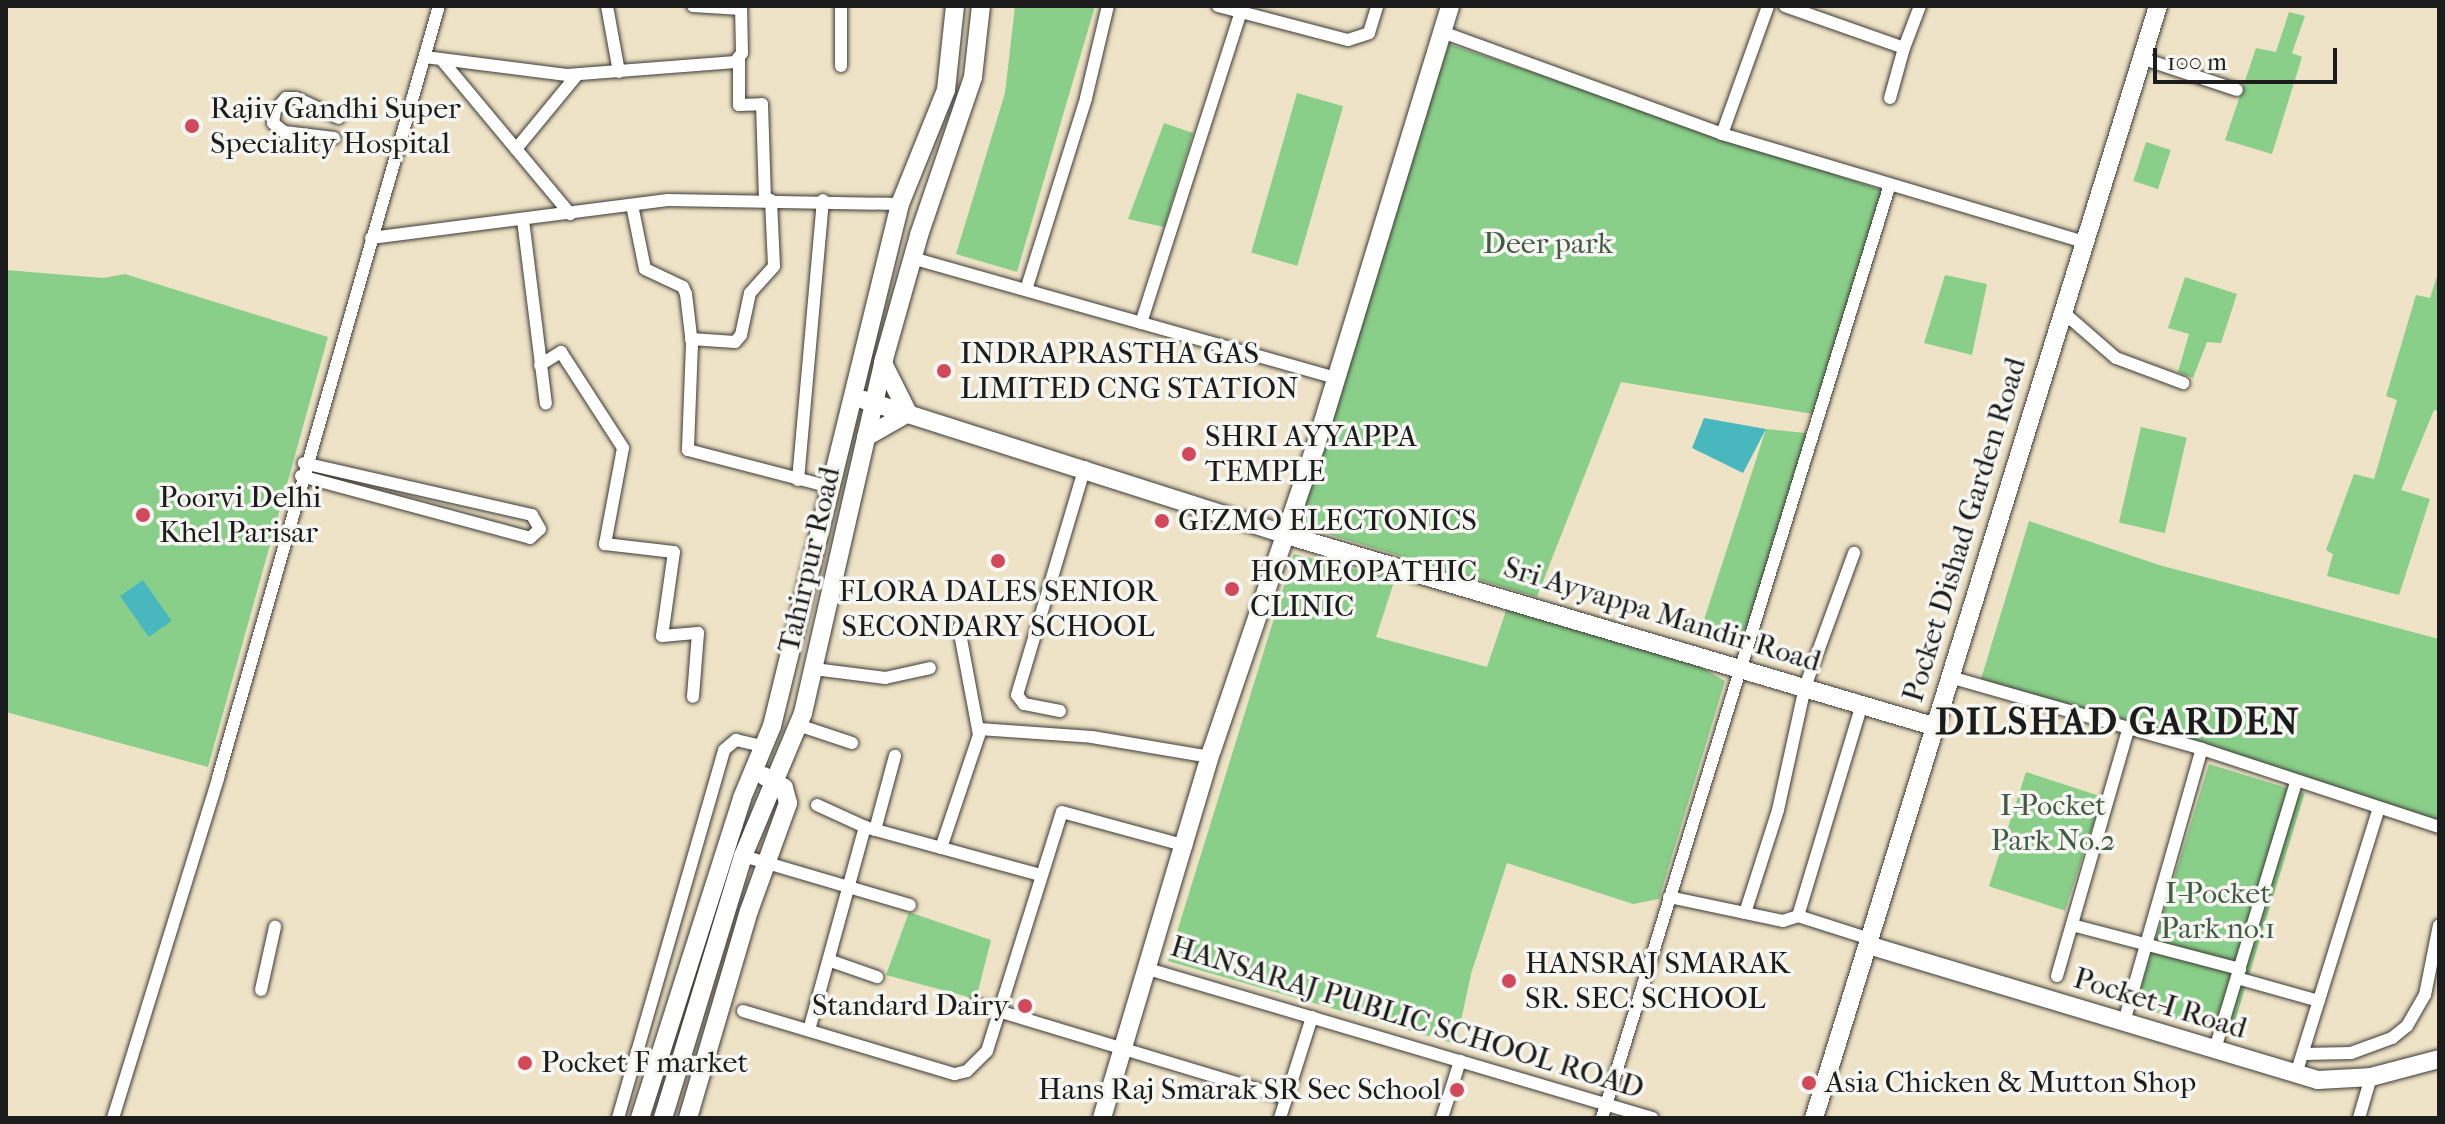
<!DOCTYPE html>
<html>
<head>
<meta charset="utf-8">
<style>
  body { margin:0 }
  #map { position:relative; width:2445px; height:1124px; overflow:hidden; background:#eee3c6; font-family:"IM FELL French Canon",serif }
  div>[style] { position:absolute }
  [style*='--x'] { left:calc(var(--x)*1px); top:calc(var(--y)*1px); width:calc(var(--w)*1px); rotate:calc(var(--a)*1deg) }
  .green>* { inset:0; background:#8acf89; transform-origin:0 0 }
  .water>* { inset:0; background:#48b8be; transform-origin:0 0 }
  .roads { filter:drop-shadow(0 0 2px #3c3a36) drop-shadow(0 0 2px #3c3a36) }
  .street>* { height:12px; margin:-6px; padding:0 6px; transform-origin:6px; border-radius:6px; background:#fff }
  .secondary>* { height:18px; margin:-9px; padding:0 9px; transform-origin:9px; border-radius:9px; background:#fff }
  .dots>* { width:22px; height:22px; translate:-50% -50%; box-sizing:border-box; border:4px solid #f6f6f2; border-radius:50% }
  span { translate:-50% -50%; white-space:nowrap; text-align:center; line-height:1.15; -webkit-text-stroke:7px #f6f6f2; paint-order:stroke }
  .poi-label { font-size:30px; color:#1c1c1c }
  .left { translate:0 -50%; text-align:left }
  .right { translate:-100% -50%; text-align:right }
  .park-label { font-size:30px; color:#425b42 }
  .street-label { font-size:30px; color:#1c1c1c }
  .district-label { font-size:38px; color:#1c1c1c; font-weight:700; letter-spacing:2px }
  .frame { position:absolute; inset:0; border:8px solid #1c1c1c; pointer-events:none }
  .scale { position:absolute; left:2153px; top:48px; width:184px; height:36px; box-sizing:border-box; border:4px solid #1c1c1c; border-top:0; padding-left:10px; font-size:24px; line-height:28px; white-space:nowrap; color:#1c1c1c; -webkit-text-stroke:6px #f6f6f2; paint-order:stroke }
</style>
</head>
<body>
<div id="map">
  <div class="green">
    <div style="clip-path:polygon(1015px 6px,1095px 6px,1017px 272px,956px 254px,1005px 93px)"></div>
    <div style="clip-path:polygon(2289px 12px,2305px 16px,2292px 53px,2302px 57px,2272px 154px,2225px 140px,2256px 48px,2276px 52px)"></div>
    <div style="clip-path:polygon(1449px 44px,1893px 194px,1828px 405px,1814px 408px,1813px 414px,1621px 382px,1537px 597px,1294px 524px)"></div>
    <div style="left:1297px;top:93px;width:48px;height:166px;rotate:16deg"></div>
    <div style="clip-path:polygon(1164px 123px,1193px 133px,1164px 227px,1128px 219px)"></div>
    <div style="left:2146px;top:142px;width:26px;height:41px;rotate:18deg"></div>
    <div style="clip-path:polygon(6px 270px,103px 278px,125px 274px,328px 337px,208px 767px,6px 712px)"></div>
    <div style="clip-path:polygon(2439px 270px,2439px 411px,2434px 410px,2401px 490px,2430px 499px,2399px 595px,2327px 576px,2333px 554px,2326px 550px,2354px 474px,2374px 479px,2397px 400px,2386px 396px,2416px 295px,2430px 298px)"></div>
    <div style="clip-path:polygon(1945px 275px,1987px 284px,1972px 355px,1924px 343px)"></div>
    <div style="clip-path:polygon(2185px 277px,2237px 294px,2221px 343px,2207px 342px,2193px 378px,2178px 372px,2189px 334px,2168px 328px)"></div>
    <div style="left:2141px;top:427px;width:47px;height:98px;rotate:13deg"></div>
    <div style="clip-path:polygon(1766px 429px,1815px 434px,1753px 651px,1700px 632px)"></div>
    <div style="clip-path:polygon(2029px 521px,2159px 565px,2439px 639px,2439px 821px,1981px 679px)"></div>
    <div style="clip-path:polygon(1294px 554px,1395px 579px,1376px 637px,1487px 667px,1507px 608px,1697px 665px,1725px 681px,1659px 899px,1633px 904px,1507px 863px,1471px 974px,1456px 1044px,1168px 961px)"></div>
    <div style="left:2209px;top:764px;width:100px;height:253px;rotate:17deg"></div>
    <div style="left:2026px;top:772px;width:80px;height:120px;rotate:18deg"></div>
    <div style="clip-path:polygon(909px 912px,991px 940px,976px 999px,886px 975px)"></div>
  </div>
  <div class="water">
    <div style="clip-path:polygon(1704px 418px,1766px 429px,1743px 473px,1692px 448px)"></div>
    <div style="left:143px;top:580px;width:50px;height:28px;rotate:55deg"></div>
  </div>
  <div class="roads">
    <div class="street">
      <div style="--x:607;--y:6;--w:67;--a:79.7"></div>
      <div style="--x:693;--y:6;--w:48;--a:3.6"></div>
      <div style="--x:1218;--y:6;--w:134;--a:14.7"></div>
      <div style="--x:1348;--y:40;--w:22;--a:-18"></div>
      <div style="--x:1369;--y:33;--w:28;--a:-73"></div>
      <div style="--x:1785;--y:6;--w:126;--a:19.4"></div>
      <div style="--x:1904;--y:48;--w:52;--a:105.6"></div>
      <div style="--x:1442;--y:32;--w:298;--a:20"></div>
      <div style="--x:1722;--y:134;--w:378;--a:16.6"></div>
      <div style="--x:1904;--y:48;--w:45;--a:-69.1"></div>
      <div style="--x:425;--y:57;--w:143;--a:7.2"></div>
      <div style="--x:567;--y:75;--w:169;--a:-4.4"></div>
      <div style="--x:735;--y:62;--w:11;--a:-52"></div>
      <div style="--x:742;--y:53;--w:47;--a:-91.2"></div>
      <div style="--x:2141;--y:58;--w:101;--a:18.4"></div>
      <div style="--x:441;--y:59;--w:202;--a:50.2"></div>
      <div style="--x:739;--y:59;--w:46;--a:90"></div>
      <div style="--x:739;--y:105;--w:23;--a:-2"></div>
      <div style="--x:762;--y:104;--w:96;--a:88.2"></div>
      <div style="--x:841;--y:66;--w:60;--a:-90"></div>
      <div style="--x:1722;--y:134;--w:136;--a:-70.2"></div>
      <div style="--x:334;--y:138;--w:50;--a:-173.2"></div>
      <div style="--x:284;--y:132;--w:14;--a:-141"></div>
      <div style="--x:273;--y:123;--w:13;--a:-81"></div>
      <div style="--x:275;--y:110;--w:16;--a:-47"></div>
      <div style="--x:286;--y:98;--w:10;--a:0"></div>
      <div style="--x:296;--y:98;--w:47;--a:24.9"></div>
      <div style="--x:516;--y:149;--w:96;--a:-50.5"></div>
      <div style="--x:632;--y:205;--w:65;--a:78.5"></div>
      <div style="--x:645;--y:269;--w:42;--a:25.3"></div>
      <div style="--x:683;--y:287;--w:8;--a:67"></div>
      <div style="--x:686;--y:294;--w:50;--a:83.2"></div>
      <div style="--x:692;--y:344;--w:106;--a:92.2"></div>
      <div style="--x:688;--y:450;--w:147;--a:14.6"></div>
      <div style="--x:523;--y:220;--w:185;--a:82.9"></div>
      <div style="--x:371;--y:238;--w:299;--a:-7.3"></div>
      <div style="--x:668;--y:200;--w:232;--a:1"></div>
      <div style="--x:912;--y:258;--w:440;--a:15.8"></div>
      <div style="--x:1026;--y:290;--w:201;--a:-72.6"></div>
      <div style="--x:1086;--y:98;--w:95;--a:-76.6"></div>
      <div style="--x:2063;--y:312;--w:70;--a:41"></div>
      <div style="--x:2116;--y:358;--w:72;--a:20.5"></div>
      <div style="--x:1141;--y:323;--w:333;--a:-72.2"></div>
      <div style="--x:691;--y:339;--w:44;--a:3.9"></div>
      <div style="--x:735;--y:342;--w:9;--a:-49"></div>
      <div style="--x:741;--y:335;--w:43;--a:-77.9"></div>
      <div style="--x:750;--y:293;--w:36;--a:-48"></div>
      <div style="--x:774;--y:266;--w:66;--a:-92.6"></div>
      <div style="--x:540;--y:365;--w:25;--a:-32"></div>
      <div style="--x:561;--y:352;--w:114;--a:57.1"></div>
      <div style="--x:623;--y:448;--w:98;--a:100.6"></div>
      <div style="--x:605;--y:544;--w:69;--a:6.6"></div>
      <div style="--x:674;--y:552;--w:85;--a:98.1"></div>
      <div style="--x:662;--y:636;--w:36;--a:-5"></div>
      <div style="--x:698;--y:633;--w:64;--a:94.5"></div>
      <div style="--x:301;--y:476;--w:237;--a:15.1"></div>
      <div style="--x:530;--y:538;--w:13;--a:-42"></div>
      <div style="--x:540;--y:529;--w:16;--a:-120"></div>
      <div style="--x:532;--y:515;--w:234;--a:-167.2"></div>
      <div style="--x:798;--y:480;--w:281;--a:-84.9"></div>
      <div style="--x:814;--y:669;--w:72;--a:7.2"></div>
      <div style="--x:885;--y:678;--w:46;--a:-12.5"></div>
      <div style="--x:1950;--y:677;--w:262;--a:15.9"></div>
      <div style="--x:2202;--y:749;--w:250;--a:18.2"></div>
      <div style="--x:1060;--y:711;--w:37;--a:-169"></div>
      <div style="--x:1024;--y:704;--w:11;--a:-128"></div>
      <div style="--x:1017;--y:695;--w:238;--a:-73.4"></div>
      <div style="--x:798;--y:725;--w:57;--a:18.4"></div>
      <div style="--x:979;--y:729;--w:113;--a:4"></div>
      <div style="--x:1092;--y:737;--w:120;--a:9.6"></div>
      <div style="--x:817;--y:805;--w:53;--a:24.6"></div>
      <div style="--x:865;--y:827;--w:181;--a:15.3"></div>
      <div style="--x:875;--y:830;--w:77;--a:-74.9"></div>
      <div style="--x:941;--y:848;--w:119;--a:-71.4"></div>
      <div style="--x:979;--y:735;--w:109;--a:-100.6"></div>
      <div style="--x:743;--y:856;--w:174;--a:16.4"></div>
      <div style="--x:1669;--y:897;--w:116;--a:11.9"></div>
      <div style="--x:1783;--y:921;--w:16;--a:-18"></div>
      <div style="--x:1798;--y:916;--w:221;--a:-73.2"></div>
      <div style="--x:1745;--y:913;--w:108;--a:-72.2"></div>
      <div style="--x:1778;--y:810;--w:126;--a:-77.6"></div>
      <div style="--x:1805;--y:687;--w:143;--a:-69.9"></div>
      <div style="--x:1798;--y:916;--w:76;--a:17.7"></div>
      <div style="--x:2072;--y:925;--w:174;--a:14.7"></div>
      <div style="--x:831;--y:961;--w:49;--a:19.2"></div>
      <div style="--x:1148;--y:969;--w:526;--a:16.47"></div>
      <div style="--x:2057;--y:976;--w:256;--a:-73.9"></div>
      <div style="--x:2237;--y:978;--w:85;--a:15.7"></div>
      <div style="--x:261;--y:990;--w:65;--a:-77.5"></div>
      <div style="--x:975;--y:1004;--w:325;--a:16.8"></div>
      <div style="--x:743;--y:1011;--w:221;--a:16.6"></div>
      <div style="--x:955;--y:1074;--w:12;--a:-14"></div>
      <div style="--x:967;--y:1071;--w:28;--a:-45"></div>
      <div style="--x:987;--y:1051;--w:250;--a:-72.6"></div>
      <div style="--x:1062;--y:812;--w:129;--a:15.3"></div>
      <div style="--x:2124;--y:1022;--w:284;--a:-74.1"></div>
      <div style="--x:809;--y:1030;--w:211;--a:-74.6"></div>
      <div style="--x:2215;--y:1049;--w:279;--a:-73.1"></div>
      <div style="--x:2303;--y:1054;--w:48;--a:-1.2"></div>
      <div style="--x:2351;--y:1053;--w:44;--a:-20.1"></div>
      <div style="--x:2392;--y:1038;--w:19;--a:-39"></div>
      <div style="--x:2407;--y:1026;--w:36;--a:-60"></div>
      <div style="--x:2425;--y:995;--w:71;--a:-78.7"></div>
      <div style="--x:2296;--y:1074;--w:279;--a:-72.7"></div>
      <div style="--x:113;--y:1118;--w:356;--a:-72.8"></div>
      <div style="--x:218;--y:778;--w:803;--a:-74.03"></div>
      <div style="--x:618;--y:1118;--w:383;--a:-73.9"></div>
      <div style="--x:724;--y:750;--w:16;--a:-40"></div>
      <div style="--x:736;--y:740;--w:31;--a:13"></div>
      <div style="--x:1280;--y:1118;--w:106;--a:-72.4"></div>
      <div style="--x:1442;--y:1118;--w:60;--a:-72.5"></div>
      <div style="--x:1602;--y:1118;--w:977;--a:-72.86"></div>
      <div style="--x:2359;--y:1118;--w:43;--a:-73.7"></div>
    </div>
    <div class="secondary">
      <div style="--x:864;--y:400;--w:440;--a:17.7"></div>
      <div style="--x:1283;--y:534;--w:678;--a:16.46"></div>
      <div style="--x:866;--y:437;--w:48;--a:-29.7"></div>
      <div style="--x:908;--y:413;--w:56;--a:-116.6"></div>
      <div style="--x:1868;--y:945;--w:470;--a:16.7"></div>
      <div style="--x:2318;--y:1080;--w:53;--a:-3.2"></div>
      <div style="--x:2371;--y:1077;--w:70;--a:-14.8"></div>
      <div style="--x:640;--y:1118;--w:336;--a:-72.3"></div>
      <div style="--x:742;--y:798;--w:78;--a:-67.4"></div>
      <div style="--x:772;--y:726;--w:537;--a:-76.22"></div>
      <div style="--x:900;--y:204;--w:123;--a:-68"></div>
      <div style="--x:946;--y:90;--w:84;--a:-83.9"></div>
      <div style="--x:663;--y:1118;--w:274;--a:-73"></div>
      <div style="--x:743;--y:856;--w:155;--a:-67.2"></div>
      <div style="--x:803;--y:713;--w:363;--a:-77.1"></div>
      <div style="--x:884;--y:359;--w:129;--a:-74.2"></div>
      <div style="--x:919;--y:235;--w:167;--a:-71.1"></div>
      <div style="--x:973;--y:77;--w:71;--a:-83.6"></div>
      <div style="--x:688;--y:1118;--w:216;--a:-73.6"></div>
      <div style="--x:749;--y:911;--w:115;--a:-70.1"></div>
      <div style="--x:788;--y:803;--w:16;--a:-105"></div>
      <div style="--x:784;--y:788;--w:23;--a:-149"></div>
      <div style="--x:1102;--y:1118;--w:384;--a:-73.4"></div>
      <div style="--x:1212;--y:750;--w:319;--a:-71.2"></div>
      <div style="--x:1315;--y:448;--w:462;--a:-73"></div>
      <div style="--x:1814;--y:1118;--w:1164;--a:-72.81"></div>
    </div>
  </div>
  <div class="dots">
    <div style="left:192px;top:126px;background:#d1495b"></div>
    <div style="left:944px;top:371px;background:#d1495b"></div>
    <div style="left:1189px;top:454px;background:#d1495b"></div>
    <div style="left:143px;top:515px;background:#d1495b"></div>
    <div style="left:1162px;top:521px;background:#d1495b"></div>
    <div style="left:998px;top:561px;background:#d1495b"></div>
    <div style="left:1232px;top:589px;background:#d1495b"></div>
    <div style="left:1509px;top:981px;background:#d1495b"></div>
    <div style="left:1025px;top:1006px;background:#d1495b"></div>
    <div style="left:525px;top:1063px;background:#d1495b"></div>
    <div style="left:1809px;top:1083px;background:#d1495b"></div>
    <div style="left:1457px;top:1090px;background:#d1495b"></div>
  </div>
  <div class="poi-label">
    <span class="left" style="left:210px;top:126px">Rajiv Gandhi Super<br>Speciality Hospital</span>
    <span class="left" style="left:960px;top:371px">INDRAPRASTHA GAS<br>LIMITED CNG STATION</span>
    <span class="left" style="left:1205px;top:454px">SHRI AYYAPPA<br>TEMPLE</span>
    <span class="left" style="left:159px;top:515px">Poorvi Delhi<br>Khel Parisar</span>
    <span class="left" style="left:1178px;top:521px">GIZMO ELECTONICS</span>
    <span class="left" style="left:1250px;top:589px">HOMEOPATHIC<br>CLINIC</span>
    <span style="left:998px;top:609px">FLORA DALES SENIOR<br>SECONDARY SCHOOL</span>
    <span class="left" style="left:1525px;top:981px">HANSRAJ SMARAK<br>SR. SEC. SCHOOL</span>
    <span class="right" style="left:1009px;top:1006px">Standard Dairy</span>
    <span class="left" style="left:541px;top:1063px">Pocket F market</span>
    <span class="left" style="left:1825px;top:1083px">Asia Chicken &amp; Mutton Shop</span>
    <span class="right" style="left:1441px;top:1090px">Hans Raj Smarak SR Sec School</span>
  </div>
  <div class="park-label">
    <span style="left:1548px;top:244px">Deer park</span>
    <span style="left:2053px;top:823px">I-Pocket<br>Park No.2</span>
    <span style="left:2218px;top:911px">I-Pocket<br>Park no.1</span>
  </div>
  <div class="street-label">
    <span style="left:1965px;top:530px;rotate:-73deg">Pocket Dishad Garden Road</span>
    <span style="left:810px;top:560px;rotate:-77deg">Tahirpur Road</span>
    <span style="left:1662px;top:615px;rotate:17deg">Sri Ayyappa Mandir Road</span>
    <span style="left:2160px;top:1004px;rotate:17deg">Pocket-I Road</span>
    <span style="left:1407px;top:1018px;rotate:17deg">HANSARAJ PUBLIC SCHOOL ROAD</span>
  </div>
  <div class="district-label">
    <span style="left:2118px;top:722px">DILSHAD GARDEN</span>
  </div>
  <div class="frame"></div>
  <div class="scale">100 m</div>
</div>
</body>
</html>
